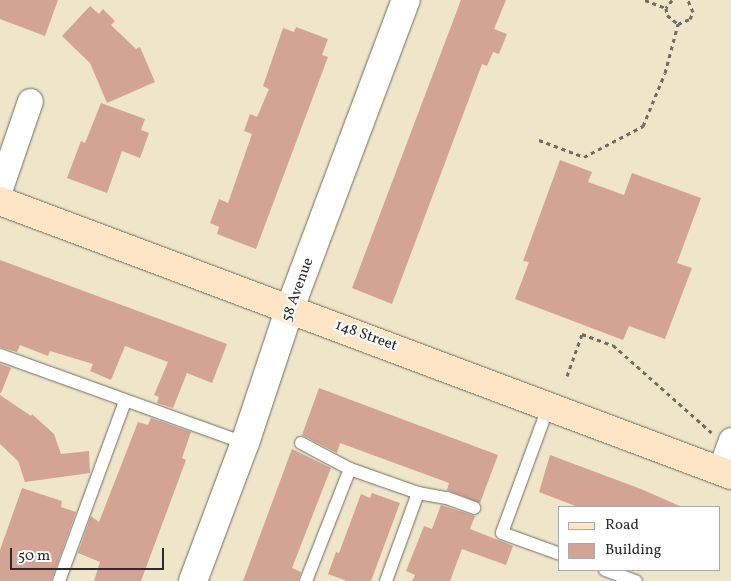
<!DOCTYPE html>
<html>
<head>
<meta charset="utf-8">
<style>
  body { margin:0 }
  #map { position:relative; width:731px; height:581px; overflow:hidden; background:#efe6ca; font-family:Vollkorn,serif }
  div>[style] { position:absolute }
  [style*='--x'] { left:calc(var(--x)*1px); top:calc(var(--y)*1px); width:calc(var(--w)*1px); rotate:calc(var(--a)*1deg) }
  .building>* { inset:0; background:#d3a393 }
  .path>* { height:3px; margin-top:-1.5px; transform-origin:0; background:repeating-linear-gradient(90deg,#706c63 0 4px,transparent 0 8px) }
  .roads { filter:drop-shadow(0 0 1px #706c63) drop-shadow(0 0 1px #706c63) }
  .service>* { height:12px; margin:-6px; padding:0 6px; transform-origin:6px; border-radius:6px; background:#fff }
  .minor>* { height:25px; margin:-12.5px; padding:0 12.5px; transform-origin:12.5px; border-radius:12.5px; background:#fff }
  .tertiary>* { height:28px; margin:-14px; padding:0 14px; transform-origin:14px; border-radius:14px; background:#fff }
  .secondary>* { height:28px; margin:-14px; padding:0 14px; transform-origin:14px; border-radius:14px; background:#fde5c5 }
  span { translate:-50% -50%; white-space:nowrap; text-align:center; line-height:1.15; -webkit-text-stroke:4px #fff; paint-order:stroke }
  .street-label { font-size:15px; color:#2b2b2b }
  .legend { position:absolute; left:558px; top:506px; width:162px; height:65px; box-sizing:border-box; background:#fff; border:1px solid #aaa; margin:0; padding:6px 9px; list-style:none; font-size:15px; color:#2b2b2b }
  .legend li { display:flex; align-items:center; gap:10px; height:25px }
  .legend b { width:25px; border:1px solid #aaa }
  .scale { position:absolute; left:10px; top:548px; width:154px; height:22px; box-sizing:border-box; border:2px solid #2b2b2b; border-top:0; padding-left:6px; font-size:15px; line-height:18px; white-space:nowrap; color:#2b2b2b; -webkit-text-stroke:4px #fff; paint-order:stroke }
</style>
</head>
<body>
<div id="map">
  <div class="building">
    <div style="clip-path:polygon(0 0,58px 0,45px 36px,0 19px)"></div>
    <div style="clip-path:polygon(461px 0,506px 0,494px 29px,507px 34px,499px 54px,493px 52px,487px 66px,482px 64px,392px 304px,352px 288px)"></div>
    <div style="clip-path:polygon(90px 6px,99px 14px,103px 9px,115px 21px,111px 25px,136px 49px,140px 47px,155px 82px,107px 103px,90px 63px,62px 36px)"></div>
    <div style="clip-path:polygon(296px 27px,328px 39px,322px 55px,328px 57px,256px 249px,217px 234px,219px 227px,210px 223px,219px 199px,228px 203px,252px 134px,244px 131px,250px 114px,257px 117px,269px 89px,263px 86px,283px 28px,294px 32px)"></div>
    <div style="clip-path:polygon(101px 103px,145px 119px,141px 130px,149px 133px,140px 158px,122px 151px,107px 193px,67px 178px,81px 141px,85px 143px)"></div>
    <div style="clip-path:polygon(560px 160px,592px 172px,588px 182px,624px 195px,632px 173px,701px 198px,677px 263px,692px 268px,665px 339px,629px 326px,623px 340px,515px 299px,529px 262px,523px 261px)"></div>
    <div style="clip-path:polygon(0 260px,227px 344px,212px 383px,187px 373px,173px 408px,157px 403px,159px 397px,154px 395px,168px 362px,125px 346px,111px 380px,90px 371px,93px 364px,50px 351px,48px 356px,20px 345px,17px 352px,0 347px)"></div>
    <div style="clip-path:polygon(0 364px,11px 368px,1px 393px,0 393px)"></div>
    <div style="clip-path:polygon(319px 388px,498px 455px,480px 503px,447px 490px,449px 483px,340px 443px,337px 453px,302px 435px)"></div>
    <div style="clip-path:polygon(0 395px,31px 416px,32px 414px,54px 434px,61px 454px,89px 451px,90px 473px,25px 482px,18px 461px,0 444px)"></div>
    <div style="clip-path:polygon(151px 418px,191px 432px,182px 458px,186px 460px,141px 581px,94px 581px,100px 562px,78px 553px,91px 516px,99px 522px,138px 422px,148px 425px)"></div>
    <div style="clip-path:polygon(292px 449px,331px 468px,292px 568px,301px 572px,298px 581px,243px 581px)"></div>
    <div style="clip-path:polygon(550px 455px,641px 489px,682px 507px,578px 507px,539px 492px)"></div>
    <div style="clip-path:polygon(22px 488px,62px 501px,61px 507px,76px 512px,51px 581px,0 581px,0 550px)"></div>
    <div style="clip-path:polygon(372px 493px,400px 503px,371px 581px,347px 581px,328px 574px,336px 552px,339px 553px,361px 494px,370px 498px)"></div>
    <div style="clip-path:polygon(441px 505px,475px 516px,470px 529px,513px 546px,506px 565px,462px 549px,450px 581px,412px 581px,415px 575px,406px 571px,424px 526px,432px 529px)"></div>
  </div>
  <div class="path">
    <div style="--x:645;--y:0;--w:22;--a:21"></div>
    <div style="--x:672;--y:0;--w:10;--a:127"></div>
    <div style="--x:666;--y:8;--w:7;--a:82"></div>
    <div style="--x:667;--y:15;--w:14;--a:39"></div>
    <div style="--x:678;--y:24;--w:13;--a:-23"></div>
    <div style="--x:690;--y:19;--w:8;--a:-67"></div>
    <div style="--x:693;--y:12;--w:13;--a:-113"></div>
    <div style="--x:539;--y:140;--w:48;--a:20.7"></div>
    <div style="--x:584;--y:157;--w:67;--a:-27.7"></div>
    <div style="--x:643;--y:126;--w:57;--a:-67.5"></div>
    <div style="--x:665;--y:73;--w:51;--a:-75.1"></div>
    <div style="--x:567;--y:376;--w:45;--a:-70.3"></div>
    <div style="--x:582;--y:334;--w:33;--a:20"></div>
    <div style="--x:613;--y:345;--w:132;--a:41.6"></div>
  </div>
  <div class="roads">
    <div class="service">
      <div style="--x:0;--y:355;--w:260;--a:19.8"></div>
      <div style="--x:549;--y:405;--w:136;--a:110.2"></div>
      <div style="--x:502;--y:533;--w:62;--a:19.9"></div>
      <div style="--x:301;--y:443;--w:55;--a:28"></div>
      <div style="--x:350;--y:469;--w:72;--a:19.4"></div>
      <div style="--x:418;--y:493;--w:29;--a:10"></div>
      <div style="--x:447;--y:498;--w:29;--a:20"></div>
      <div style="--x:605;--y:570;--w:33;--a:20"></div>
      <div style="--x:59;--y:581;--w:191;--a:-69.8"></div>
      <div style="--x:306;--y:581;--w:120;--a:-68.6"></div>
      <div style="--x:386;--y:581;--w:94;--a:-70"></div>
    </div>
    <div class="minor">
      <div style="--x:0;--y:188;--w:92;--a:-71"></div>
      <div style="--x:720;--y:470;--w:32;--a:-70"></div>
    </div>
    <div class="tertiary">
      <div style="--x:193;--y:581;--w:147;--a:-69.4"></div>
      <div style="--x:245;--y:443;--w:142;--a:-71.6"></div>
      <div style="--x:290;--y:308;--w:329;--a:-69.4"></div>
    </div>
    <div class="secondary">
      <div style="--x:0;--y:201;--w:781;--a:20.55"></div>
    </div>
  </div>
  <div class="street-label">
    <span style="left:298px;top:290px;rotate:-70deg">58 Avenue</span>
    <span style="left:366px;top:336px;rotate:20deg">148 Street</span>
  </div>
  <ul class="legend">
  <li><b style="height:6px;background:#fde5c5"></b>Road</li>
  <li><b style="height:14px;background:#d3a393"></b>Building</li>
  </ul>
  <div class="scale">50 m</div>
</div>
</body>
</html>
